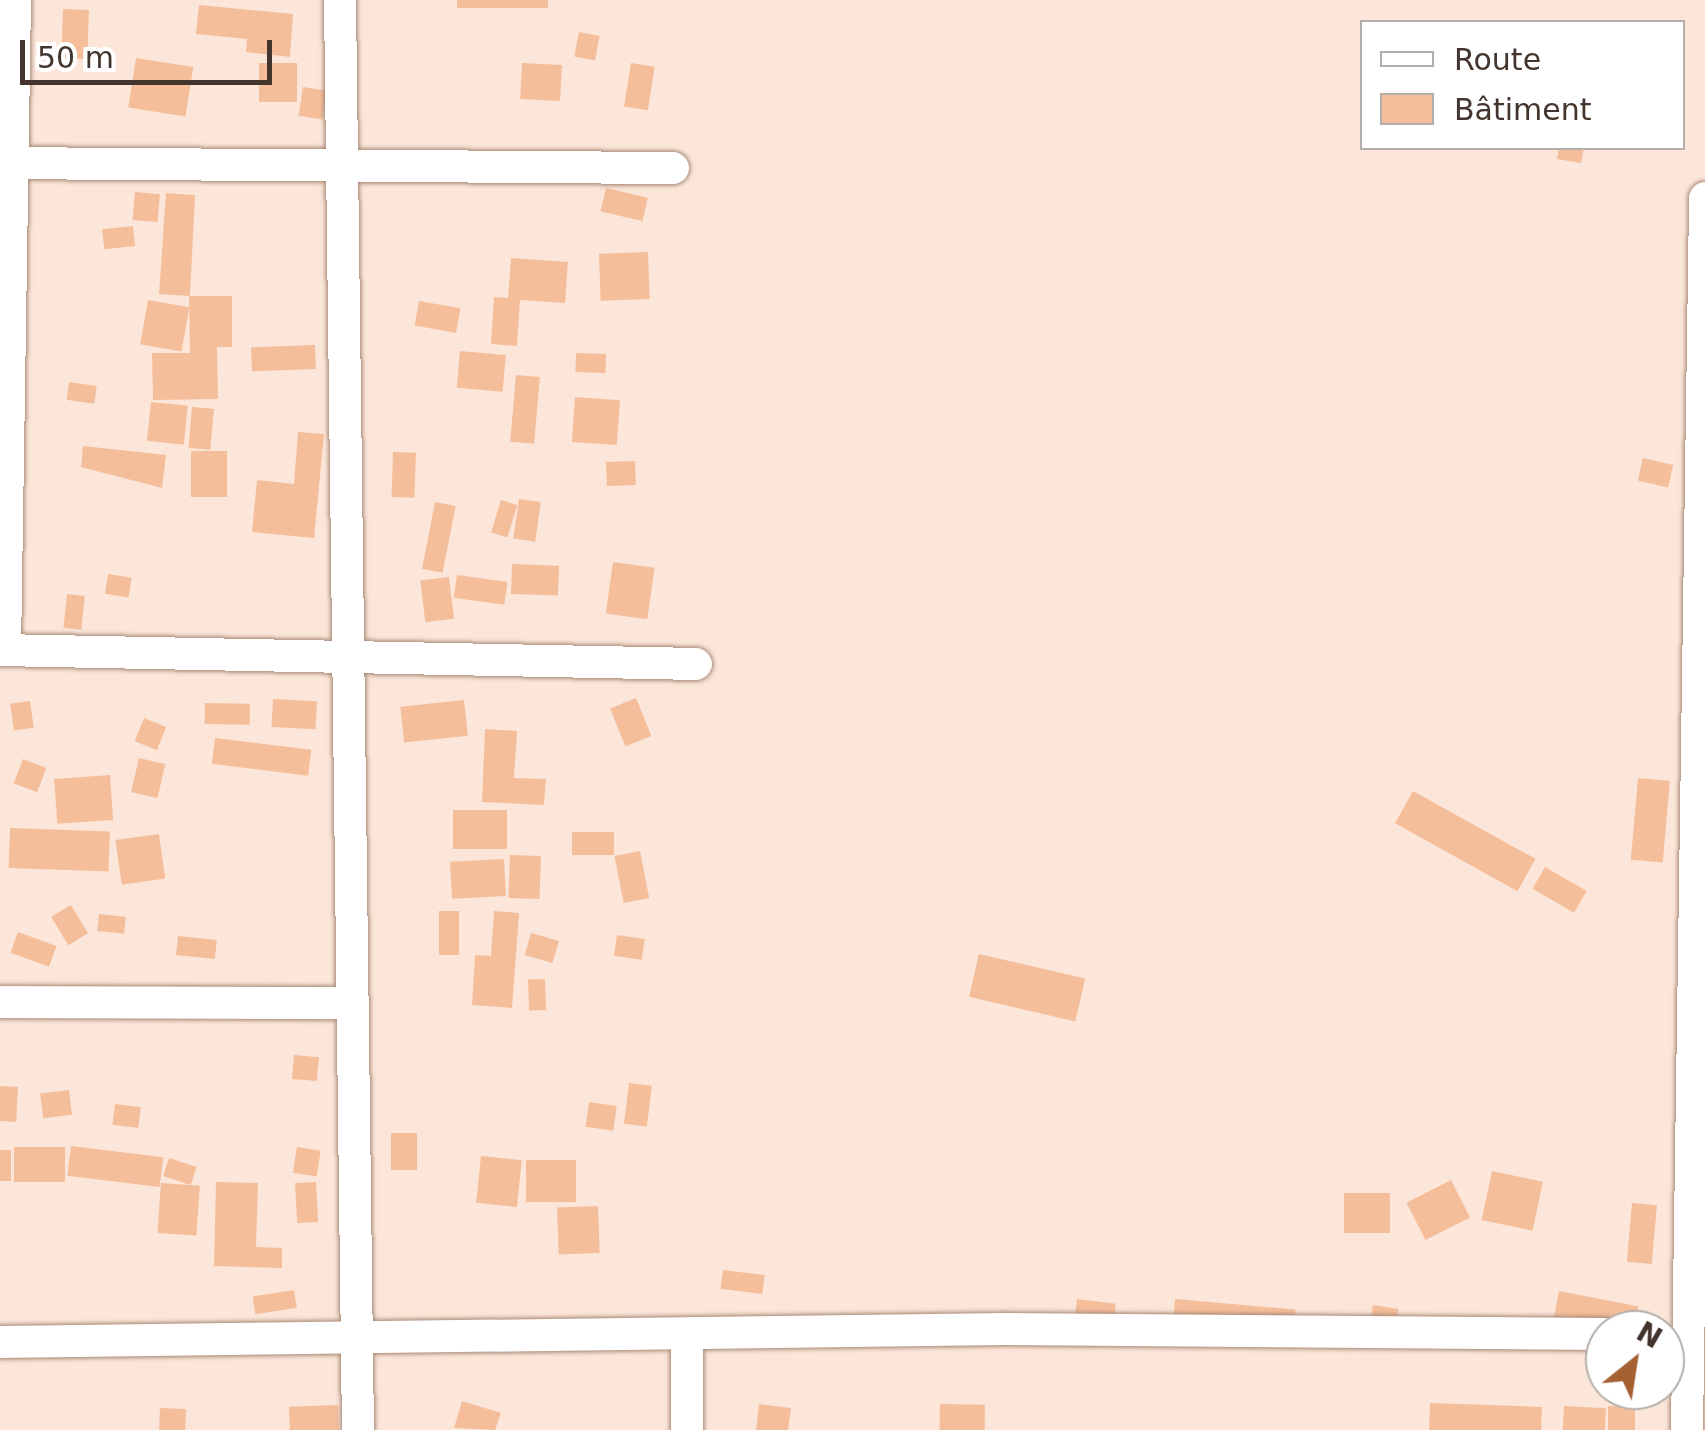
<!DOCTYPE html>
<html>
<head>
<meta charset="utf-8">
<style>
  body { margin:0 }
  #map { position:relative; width:1705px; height:1430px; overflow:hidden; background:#fbe6d9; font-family:"DejaVu Sans",sans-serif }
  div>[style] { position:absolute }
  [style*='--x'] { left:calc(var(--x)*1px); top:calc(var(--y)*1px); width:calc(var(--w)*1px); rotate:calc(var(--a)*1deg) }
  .building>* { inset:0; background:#f5be9b; transform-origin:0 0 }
  .roads { filter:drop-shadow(0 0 2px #a98976) drop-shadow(0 0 2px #a98976) }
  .street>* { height:32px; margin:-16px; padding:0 16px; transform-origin:16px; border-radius:16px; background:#fff }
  span { translate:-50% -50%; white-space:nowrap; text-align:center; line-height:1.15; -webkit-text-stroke:10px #fff; paint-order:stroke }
  .legend { position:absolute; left:1360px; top:20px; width:325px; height:130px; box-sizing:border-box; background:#fff; border:2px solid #b4aeab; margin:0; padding:12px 18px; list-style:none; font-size:30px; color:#43352d }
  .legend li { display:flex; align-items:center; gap:20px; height:50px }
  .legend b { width:50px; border:2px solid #b4aeab }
  .north { position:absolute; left:1585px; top:1310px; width:100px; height:100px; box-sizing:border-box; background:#fff; border:2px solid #b4aeab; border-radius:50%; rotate:30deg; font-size:28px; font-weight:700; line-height:40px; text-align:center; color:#43352d }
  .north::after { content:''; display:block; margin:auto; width:35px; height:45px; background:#a56132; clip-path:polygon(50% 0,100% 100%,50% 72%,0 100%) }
  .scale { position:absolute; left:20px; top:40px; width:252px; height:45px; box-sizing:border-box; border:5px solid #43352d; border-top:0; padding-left:12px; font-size:30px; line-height:35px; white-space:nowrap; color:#43352d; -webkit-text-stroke:8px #fff; paint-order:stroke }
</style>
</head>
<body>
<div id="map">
  <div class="building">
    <div style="left:457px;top:0;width:91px;height:8px"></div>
    <div style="clip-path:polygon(199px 5px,293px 14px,290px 57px,246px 52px,247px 39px,196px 34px)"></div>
    <div style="left:63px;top:9px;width:26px;height:49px;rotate:2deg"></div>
    <div style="left:579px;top:32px;width:21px;height:25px;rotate:11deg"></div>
    <div style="left:136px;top:58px;width:58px;height:50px;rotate:9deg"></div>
    <div style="left:259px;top:63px;width:38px;height:39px"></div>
    <div style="left:522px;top:63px;width:40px;height:36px;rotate:3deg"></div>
    <div style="left:631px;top:63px;width:24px;height:44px;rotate:9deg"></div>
    <div style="left:303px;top:87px;width:24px;height:29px;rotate:9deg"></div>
    <div style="clip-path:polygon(1559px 148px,1584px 148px,1581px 163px,1557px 159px)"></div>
    <div style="left:606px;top:188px;width:43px;height:24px;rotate:13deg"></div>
    <div style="left:135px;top:192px;width:25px;height:28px;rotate:5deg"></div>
    <div style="clip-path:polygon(166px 193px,195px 195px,190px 296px,232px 296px,232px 347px,217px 347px,218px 399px,153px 400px,152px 353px,190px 353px,189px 296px,159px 294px)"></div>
    <div style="left:133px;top:226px;width:20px;height:31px;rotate:84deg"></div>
    <div style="left:648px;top:252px;width:47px;height:49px;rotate:88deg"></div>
    <div style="clip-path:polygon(511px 258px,568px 262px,565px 303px,520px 300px,517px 346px,491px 344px,494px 297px,508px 298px)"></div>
    <div style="left:148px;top:300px;width:42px;height:45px;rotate:10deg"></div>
    <div style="left:419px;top:301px;width:42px;height:25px;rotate:10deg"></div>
    <div style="left:315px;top:345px;width:24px;height:64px;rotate:88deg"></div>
    <div style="left:460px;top:351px;width:46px;height:37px;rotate:5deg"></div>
    <div style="left:576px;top:353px;width:30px;height:19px;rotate:2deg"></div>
    <div style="left:516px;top:375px;width:24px;height:67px;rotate:5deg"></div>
    <div style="left:69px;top:382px;width:28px;height:18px;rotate:8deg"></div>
    <div style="left:575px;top:397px;width:45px;height:45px;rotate:4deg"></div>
    <div style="left:151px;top:402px;width:37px;height:39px;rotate:6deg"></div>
    <div style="left:192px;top:407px;width:22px;height:41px;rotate:5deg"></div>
    <div style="clip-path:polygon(298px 432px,324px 434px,314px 538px,252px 532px,257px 480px,294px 484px)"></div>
    <div style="clip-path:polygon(83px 446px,166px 455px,162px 488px,81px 467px)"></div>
    <div style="left:191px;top:451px;width:36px;height:46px"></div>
    <div style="left:393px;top:452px;width:23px;height:45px;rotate:2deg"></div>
    <div style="left:1643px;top:458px;width:31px;height:23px;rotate:13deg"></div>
    <div style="left:635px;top:461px;width:24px;height:29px;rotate:88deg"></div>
    <div style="left:519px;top:499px;width:22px;height:40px;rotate:8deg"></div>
    <div style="left:501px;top:500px;width:17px;height:34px;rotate:17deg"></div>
    <div style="left:435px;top:502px;width:21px;height:68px;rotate:11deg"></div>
    <div style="left:613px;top:562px;width:42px;height:52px;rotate:8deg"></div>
    <div style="left:512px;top:564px;width:47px;height:30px;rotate:2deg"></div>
    <div style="left:108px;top:574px;width:24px;height:20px;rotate:9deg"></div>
    <div style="left:457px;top:575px;width:51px;height:23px;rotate:8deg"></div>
    <div style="left:449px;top:577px;width:42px;height:29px;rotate:83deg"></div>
    <div style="left:67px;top:594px;width:18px;height:34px;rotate:6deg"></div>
    <div style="left:636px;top:698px;width:41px;height:28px;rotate:68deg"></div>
    <div style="left:273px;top:699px;width:44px;height:28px;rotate:3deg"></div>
    <div style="left:464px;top:700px;width:36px;height:64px;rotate:84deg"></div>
    <div style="left:30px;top:701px;width:27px;height:20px;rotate:82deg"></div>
    <div style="left:205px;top:703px;width:45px;height:21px;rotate:1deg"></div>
    <div style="left:144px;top:718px;width:24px;height:25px;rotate:22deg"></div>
    <div style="clip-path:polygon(485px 729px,517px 731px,514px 778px,546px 779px,544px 805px,482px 802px)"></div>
    <div style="left:215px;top:738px;width:97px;height:26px;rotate:7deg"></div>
    <div style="left:139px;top:758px;width:27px;height:35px;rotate:13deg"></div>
    <div style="left:23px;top:759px;width:25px;height:26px;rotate:21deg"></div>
    <div style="left:110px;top:775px;width:45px;height:56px;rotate:86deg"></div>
    <div style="left:1638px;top:778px;width:32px;height:82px;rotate:5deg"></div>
    <div style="left:1413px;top:791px;width:140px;height:37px;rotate:29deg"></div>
    <div style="left:453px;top:810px;width:54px;height:39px"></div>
    <div style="left:10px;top:828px;width:100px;height:40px;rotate:2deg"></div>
    <div style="left:614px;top:832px;width:23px;height:42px;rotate:90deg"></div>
    <div style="left:159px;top:834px;width:45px;height:44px;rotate:82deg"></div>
    <div style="left:640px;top:851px;width:48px;height:26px;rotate:79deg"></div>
    <div style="left:510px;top:855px;width:31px;height:43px;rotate:2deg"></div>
    <div style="left:504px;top:859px;width:37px;height:54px;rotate:87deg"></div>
    <div style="left:1545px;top:867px;width:48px;height:25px;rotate:30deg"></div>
    <div style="left:71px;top:905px;width:33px;height:23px;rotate:59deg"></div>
    <div style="left:439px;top:911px;width:20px;height:44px"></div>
    <div style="clip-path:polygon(494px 911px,519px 913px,512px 1008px,472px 1005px,475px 955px,491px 956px)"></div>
    <div style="left:99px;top:914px;width:27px;height:17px;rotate:6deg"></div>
    <div style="left:18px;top:932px;width:41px;height:22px;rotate:20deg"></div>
    <div style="left:531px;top:933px;width:29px;height:23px;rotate:16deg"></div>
    <div style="left:617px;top:935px;width:28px;height:21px;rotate:8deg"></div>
    <div style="left:178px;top:936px;width:39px;height:19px;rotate:6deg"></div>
    <div style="left:979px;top:954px;width:109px;height:44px;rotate:13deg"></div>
    <div style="left:545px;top:979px;width:31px;height:17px;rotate:88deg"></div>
    <div style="left:294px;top:1055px;width:25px;height:24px;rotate:5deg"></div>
    <div style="left:629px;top:1083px;width:23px;height:41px;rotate:7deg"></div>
    <div style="left:0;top:1086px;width:18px;height:35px;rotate:3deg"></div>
    <div style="left:69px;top:1090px;width:25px;height:29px;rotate:83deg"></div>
    <div style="left:589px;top:1102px;width:28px;height:25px;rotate:8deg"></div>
    <div style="left:115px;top:1104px;width:26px;height:21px;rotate:7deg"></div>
    <div style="left:391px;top:1133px;width:26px;height:37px"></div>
    <div style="left:71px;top:1146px;width:93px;height:30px;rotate:7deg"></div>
    <div style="left:65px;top:1147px;width:35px;height:51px;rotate:90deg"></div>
    <div style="left:297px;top:1147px;width:24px;height:26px;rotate:9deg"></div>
    <div style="left:0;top:1150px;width:11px;height:31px"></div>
    <div style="left:481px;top:1156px;width:41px;height:47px;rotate:6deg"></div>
    <div style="left:169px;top:1158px;width:29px;height:19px;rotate:18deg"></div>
    <div style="left:526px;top:1160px;width:50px;height:42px"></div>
    <div style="left:1492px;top:1171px;width:52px;height:50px;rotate:12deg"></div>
    <div style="left:1451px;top:1180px;width:42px;height:50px;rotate:63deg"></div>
    <div style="clip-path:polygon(216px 1182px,258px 1183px,256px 1247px,282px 1248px,282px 1268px,214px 1266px)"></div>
    <div style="left:316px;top:1182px;width:40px;height:21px;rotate:87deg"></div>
    <div style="left:161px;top:1183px;width:39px;height:50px;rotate:4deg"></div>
    <div style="left:1344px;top:1193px;width:46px;height:40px"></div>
    <div style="left:1632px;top:1203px;width:25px;height:59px;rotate:5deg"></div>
    <div style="left:598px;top:1206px;width:47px;height:41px;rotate:88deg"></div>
    <div style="left:723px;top:1270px;width:42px;height:19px;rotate:7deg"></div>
    <div style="left:294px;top:1290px;width:18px;height:42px;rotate:81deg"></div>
    <div style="left:1559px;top:1291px;width:81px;height:28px;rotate:11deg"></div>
    <div style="left:1077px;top:1299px;width:39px;height:16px;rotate:7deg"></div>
    <div style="left:1175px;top:1299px;width:121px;height:25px;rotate:5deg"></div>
    <div style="left:1373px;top:1305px;width:26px;height:18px;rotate:9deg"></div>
    <div style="clip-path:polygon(462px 1401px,501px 1413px,495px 1430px,454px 1428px)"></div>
    <div style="left:1430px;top:1403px;width:112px;height:27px;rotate:2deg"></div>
    <div style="clip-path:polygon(759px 1404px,791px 1408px,788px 1430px,756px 1430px)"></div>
    <div style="left:940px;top:1404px;width:45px;height:26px;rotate:1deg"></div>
    <div style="left:338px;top:1405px;width:25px;height:49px;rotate:88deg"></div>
    <div style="left:1564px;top:1406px;width:42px;height:24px;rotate:3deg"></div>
    <div style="left:1635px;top:1406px;width:24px;height:27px;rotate:90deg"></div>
    <div style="left:160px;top:1408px;width:26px;height:22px;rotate:2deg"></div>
  </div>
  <div class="roads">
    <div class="street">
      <div style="--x:340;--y:0;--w:1430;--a:89.28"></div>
      <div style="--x:0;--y:163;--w:673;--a:0.43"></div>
      <div style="--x:0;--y:650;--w:696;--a:1.15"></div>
      <div style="--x:5;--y:650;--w:650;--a:-89.12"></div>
      <div style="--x:0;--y:1002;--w:353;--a:0.2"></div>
      <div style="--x:687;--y:1334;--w:96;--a:90"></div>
      <div style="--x:0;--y:1342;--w:1005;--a:-0.74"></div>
      <div style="--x:1005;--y:1329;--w:600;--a:0.48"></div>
      <div style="--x:1687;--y:1430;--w:1232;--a:-89.16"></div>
    </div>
  </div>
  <ul class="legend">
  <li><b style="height:12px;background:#fff"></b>Route</li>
  <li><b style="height:28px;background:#f5be9b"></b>Bâtiment</li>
  </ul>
  <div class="north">N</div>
  <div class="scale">50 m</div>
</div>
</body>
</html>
